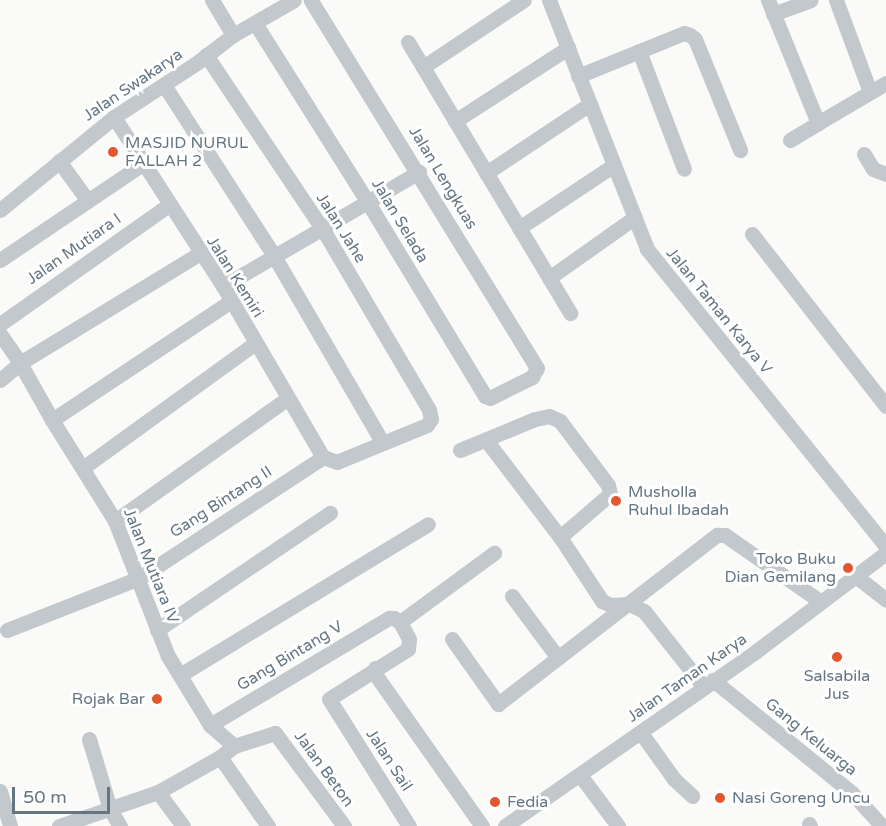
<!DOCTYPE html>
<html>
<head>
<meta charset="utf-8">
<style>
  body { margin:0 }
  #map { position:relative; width:886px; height:826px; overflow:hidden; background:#fafaf8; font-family:"Varela Round",sans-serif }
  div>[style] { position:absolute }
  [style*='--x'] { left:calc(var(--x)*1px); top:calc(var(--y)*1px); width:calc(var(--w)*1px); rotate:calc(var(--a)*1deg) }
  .minor>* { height:15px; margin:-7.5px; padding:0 7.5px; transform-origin:7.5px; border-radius:7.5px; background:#c3c8cc }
  .dots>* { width:16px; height:16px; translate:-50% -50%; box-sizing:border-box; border:3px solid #fff; border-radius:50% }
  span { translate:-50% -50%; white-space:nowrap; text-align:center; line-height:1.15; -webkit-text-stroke:6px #fff; paint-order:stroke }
  .street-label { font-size:16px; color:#657683 }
  .poi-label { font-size:16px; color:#657683 }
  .left { translate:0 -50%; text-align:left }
  .right { translate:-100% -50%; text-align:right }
  .scale { position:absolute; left:12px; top:787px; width:98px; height:27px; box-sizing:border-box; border:3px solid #657683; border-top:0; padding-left:8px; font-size:18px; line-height:21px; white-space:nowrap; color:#657683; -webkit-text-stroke:4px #fff; paint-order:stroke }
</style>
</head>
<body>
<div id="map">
  <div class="minor">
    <div style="--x:212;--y:0;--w:41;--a:59"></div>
    <div style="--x:549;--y:0;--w:268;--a:68.5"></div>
    <div style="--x:647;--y:249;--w:381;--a:51.2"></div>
    <div style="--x:768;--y:0;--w:133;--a:67.9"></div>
    <div style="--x:818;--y:123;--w:79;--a:-30.5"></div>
    <div style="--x:836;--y:0;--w:98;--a:69.7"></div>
    <div style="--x:773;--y:14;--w:40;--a:-20.2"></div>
    <div style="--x:255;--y:23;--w:210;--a:57.8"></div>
    <div style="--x:367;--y:201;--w:228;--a:58.8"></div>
    <div style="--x:485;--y:396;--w:5;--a:22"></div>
    <div style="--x:490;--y:398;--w:47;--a:-26.6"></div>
    <div style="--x:532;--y:377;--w:10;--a:-61"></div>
    <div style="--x:537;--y:368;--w:432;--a:-121.6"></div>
    <div style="--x:408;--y:42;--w:316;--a:59.1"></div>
    <div style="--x:639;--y:51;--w:126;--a:69.1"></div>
    <div style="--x:206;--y:55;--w:208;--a:56.2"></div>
    <div style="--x:322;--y:228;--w:211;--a:59.5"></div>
    <div style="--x:429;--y:410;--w:9;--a:77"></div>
    <div style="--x:431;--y:419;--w:7;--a:124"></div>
    <div style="--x:427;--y:425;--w:97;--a:157.7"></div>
    <div style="--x:337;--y:462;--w:15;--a:-160"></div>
    <div style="--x:423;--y:67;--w:121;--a:-33.6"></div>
    <div style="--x:578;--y:76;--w:114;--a:-22.1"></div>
    <div style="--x:684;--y:33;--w:6;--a:18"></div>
    <div style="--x:690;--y:35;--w:6;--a:39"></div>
    <div style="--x:695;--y:39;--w:120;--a:67.9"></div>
    <div style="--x:164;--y:85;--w:203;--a:57.2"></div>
    <div style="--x:274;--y:256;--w:216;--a:59.8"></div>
    <div style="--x:114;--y:117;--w:201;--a:57.2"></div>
    <div style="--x:223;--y:286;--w:198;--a:59.7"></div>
    <div style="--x:455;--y:121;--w:135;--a:-32.9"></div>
    <div style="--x:790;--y:140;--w:33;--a:-31"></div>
    <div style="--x:864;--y:154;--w:17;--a:59"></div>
    <div style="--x:873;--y:169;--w:14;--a:21"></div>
    <div style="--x:59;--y:161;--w:49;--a:54.1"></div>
    <div style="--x:486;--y:173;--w:125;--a:-33.6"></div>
    <div style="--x:0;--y:210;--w:147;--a:-39.2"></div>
    <div style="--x:114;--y:117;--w:100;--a:-33.2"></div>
    <div style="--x:198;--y:62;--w:44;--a:-37.6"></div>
    <div style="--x:233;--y:35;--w:70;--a:-29.8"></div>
    <div style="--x:519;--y:228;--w:114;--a:-33.6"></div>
    <div style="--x:752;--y:234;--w:218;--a:52.1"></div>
    <div style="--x:0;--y:260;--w:174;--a:-34"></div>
    <div style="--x:549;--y:278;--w:105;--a:-35.3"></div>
    <div style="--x:223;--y:286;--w:227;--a:-30.2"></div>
    <div style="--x:0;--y:324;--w:208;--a:-35.2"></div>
    <div style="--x:0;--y:334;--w:35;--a:55"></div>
    <div style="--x:20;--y:363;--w:65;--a:60.7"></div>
    <div style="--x:52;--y:420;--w:119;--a:58"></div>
    <div style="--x:115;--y:521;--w:145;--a:68.6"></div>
    <div style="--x:168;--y:656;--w:81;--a:58.7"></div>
    <div style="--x:210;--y:725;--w:32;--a:41"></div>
    <div style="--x:0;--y:380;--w:26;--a:-40"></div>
    <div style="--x:20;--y:363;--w:211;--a:-31.4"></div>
    <div style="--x:52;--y:420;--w:215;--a:-33.6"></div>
    <div style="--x:486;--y:440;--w:122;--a:52.7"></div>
    <div style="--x:560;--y:537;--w:77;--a:56.7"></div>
    <div style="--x:602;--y:601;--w:10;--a:24"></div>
    <div style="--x:611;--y:605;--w:18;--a:-3"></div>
    <div style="--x:629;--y:604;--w:17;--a:25"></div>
    <div style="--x:644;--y:611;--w:97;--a:51.7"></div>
    <div style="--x:460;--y:450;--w:81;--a:-22.5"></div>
    <div style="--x:535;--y:419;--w:14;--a:-12"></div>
    <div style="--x:549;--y:416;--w:12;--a:24"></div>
    <div style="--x:560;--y:421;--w:80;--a:53.1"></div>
    <div style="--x:608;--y:485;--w:9;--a:77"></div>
    <div style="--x:610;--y:494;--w:66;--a:139.3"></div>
    <div style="--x:84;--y:467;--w:211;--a:-35.9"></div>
    <div style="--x:115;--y:521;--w:212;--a:-35.4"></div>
    <div style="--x:857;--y:577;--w:37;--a:38"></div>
    <div style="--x:512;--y:596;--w:77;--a:53.4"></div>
    <div style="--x:400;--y:622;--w:117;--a:-36.3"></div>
    <div style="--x:7;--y:630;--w:142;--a:-21.5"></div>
    <div style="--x:139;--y:578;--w:220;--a:-33.3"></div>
    <div style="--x:157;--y:630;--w:209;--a:-34.1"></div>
    <div style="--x:452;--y:639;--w:80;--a:54.7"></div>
    <div style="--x:498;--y:704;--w:277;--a:-37.7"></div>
    <div style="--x:717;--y:535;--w:8;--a:0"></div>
    <div style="--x:725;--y:535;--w:117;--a:34.9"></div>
    <div style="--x:375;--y:668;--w:6;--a:90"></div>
    <div style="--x:375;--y:674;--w:186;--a:54.9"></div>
    <div style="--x:180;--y:675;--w:290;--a:-31.3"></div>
    <div style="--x:713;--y:680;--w:179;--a:39.1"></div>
    <div style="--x:852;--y:793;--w:45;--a:47.7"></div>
    <div style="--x:210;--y:725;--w:209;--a:-30.9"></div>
    <div style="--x:389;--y:618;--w:5;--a:0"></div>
    <div style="--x:394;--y:618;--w:7;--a:34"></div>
    <div style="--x:400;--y:622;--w:19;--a:62"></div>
    <div style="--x:409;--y:639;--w:10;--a:96"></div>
    <div style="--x:408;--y:649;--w:93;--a:147.7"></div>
    <div style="--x:329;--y:699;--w:150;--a:57.8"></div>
    <div style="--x:641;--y:733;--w:57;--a:54.3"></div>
    <div style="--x:674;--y:779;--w:25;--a:43"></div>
    <div style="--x:89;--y:739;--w:73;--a:73.3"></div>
    <div style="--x:110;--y:809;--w:20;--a:60"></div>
    <div style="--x:580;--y:775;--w:64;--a:53.3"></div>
    <div style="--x:0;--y:791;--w:36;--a:74"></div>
    <div style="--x:158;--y:792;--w:71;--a:-29.4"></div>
    <div style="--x:809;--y:824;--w:2;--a:63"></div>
    <div style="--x:59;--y:826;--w:105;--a:-19"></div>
    <div style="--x:158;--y:792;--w:42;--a:53.7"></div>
    <div style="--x:268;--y:826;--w:84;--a:-124.8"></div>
    <div style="--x:220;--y:757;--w:18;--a:-38"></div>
    <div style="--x:234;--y:746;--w:43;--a:-17.6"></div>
    <div style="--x:275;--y:733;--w:116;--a:53.4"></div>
    <div style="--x:505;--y:826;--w:305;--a:-34.8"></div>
    <div style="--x:755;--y:652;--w:164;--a:-37.1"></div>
  </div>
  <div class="dots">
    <div style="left:113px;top:152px;background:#e4572e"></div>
    <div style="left:616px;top:501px;background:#e4572e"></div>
    <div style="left:848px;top:568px;background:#e4572e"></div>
    <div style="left:837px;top:657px;background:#e4572e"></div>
    <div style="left:157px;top:699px;background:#e4572e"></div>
    <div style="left:720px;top:798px;background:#e4572e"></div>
    <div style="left:495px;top:802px;background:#e4572e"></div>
  </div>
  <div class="street-label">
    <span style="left:133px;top:85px;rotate:-34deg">Jalan Swakarya</span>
    <span style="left:443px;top:178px;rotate:59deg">Jalan Lengkuas</span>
    <span style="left:400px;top:221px;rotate:59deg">Jalan Selada</span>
    <span style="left:341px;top:228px;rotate:58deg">Jalan Jahe</span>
    <span style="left:74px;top:249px;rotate:-35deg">Jalan Mutiara I</span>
    <span style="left:235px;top:277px;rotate:58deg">Jalan Kemiri</span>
    <span style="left:719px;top:311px;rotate:51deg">Jalan Taman Karya V</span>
    <span style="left:221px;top:502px;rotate:-33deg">Gang Bintang II</span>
    <span style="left:151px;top:566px;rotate:68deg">Jalan Mutiara IV</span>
    <span style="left:290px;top:656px;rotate:-31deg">Gang Bintang V</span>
    <span style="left:687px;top:678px;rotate:-35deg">Jalan Taman Karya</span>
    <span style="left:811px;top:737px;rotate:39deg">Gang Keluarga</span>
    <span style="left:389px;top:760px;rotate:57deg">Jalan Sail</span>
    <span style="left:324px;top:769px;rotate:54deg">Jalan Beton</span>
  </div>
  <div class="poi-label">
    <span class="left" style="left:125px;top:152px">MASJID NURUL<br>FALLAH 2</span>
    <span class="left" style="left:628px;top:501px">Musholla<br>Ruhul Ibadah</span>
    <span class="right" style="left:836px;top:568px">Toko Buku<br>Dian Gemilang</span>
    <span style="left:837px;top:685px">Salsabila<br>Jus</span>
    <span class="right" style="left:145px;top:699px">Rojak Bar</span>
    <span class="left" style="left:732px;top:798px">Nasi Goreng Uncu</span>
    <span class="left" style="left:507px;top:802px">Fedia</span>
  </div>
  <div class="scale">50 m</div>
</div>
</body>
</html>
